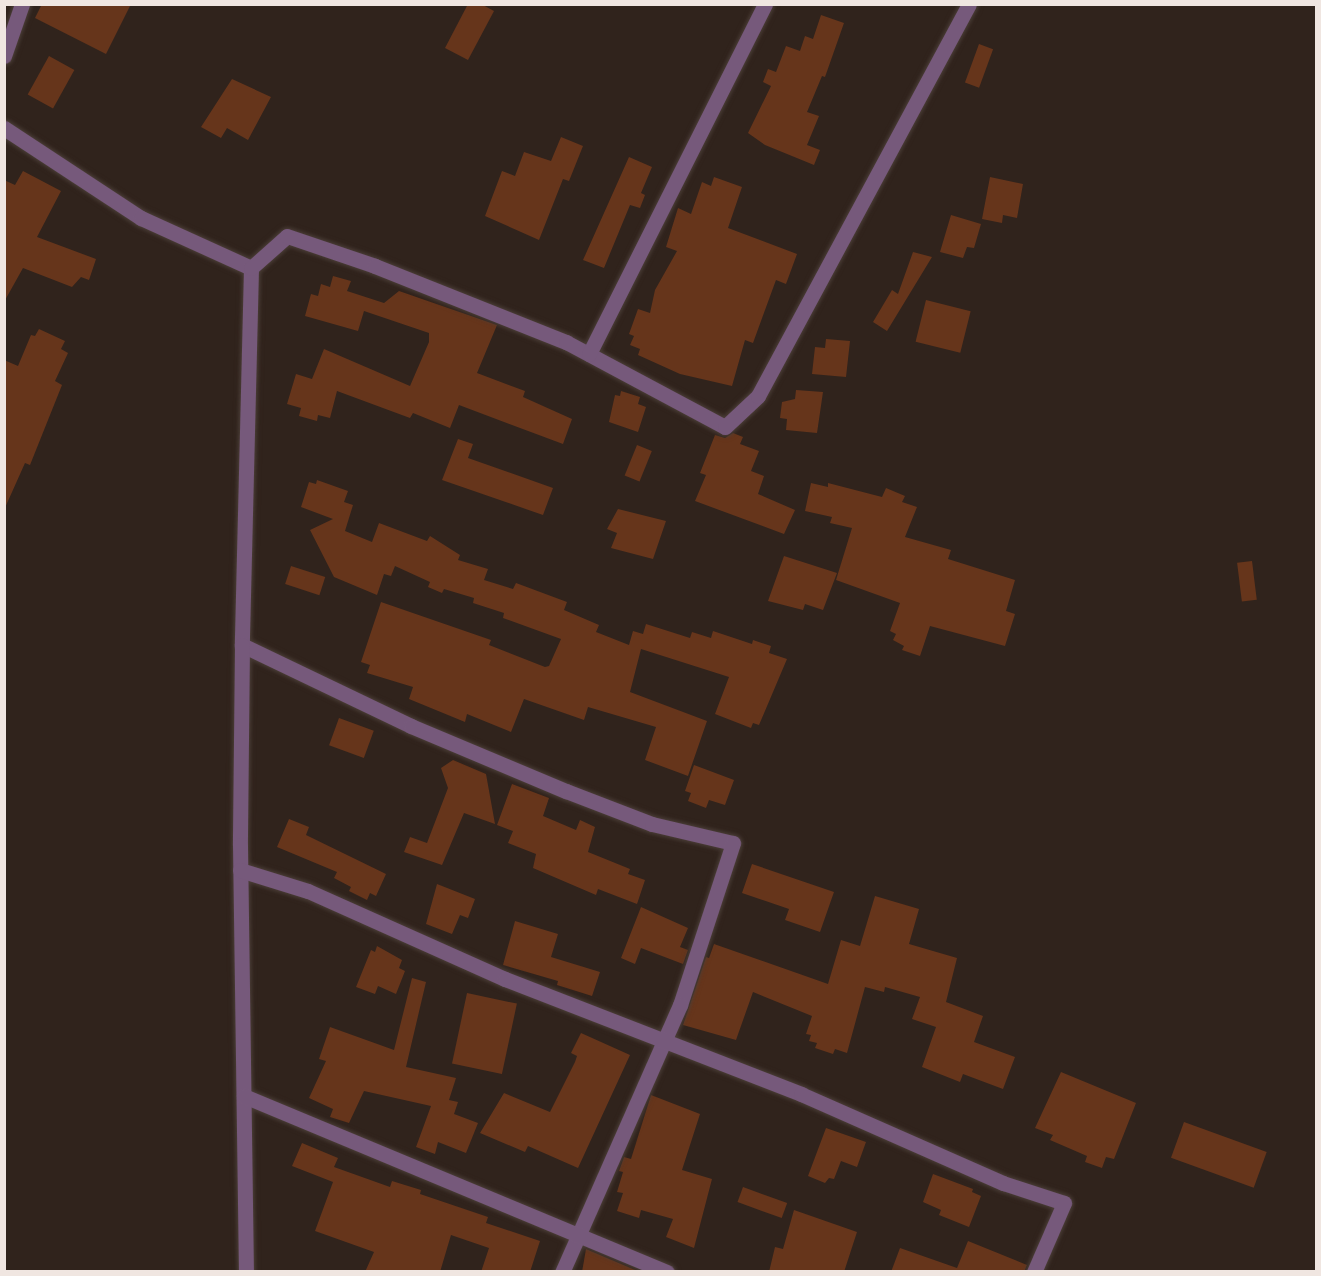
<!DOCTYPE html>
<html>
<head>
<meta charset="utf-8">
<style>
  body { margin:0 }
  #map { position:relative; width:1321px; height:1276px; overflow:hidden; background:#30231c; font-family:"DejaVu Sans",sans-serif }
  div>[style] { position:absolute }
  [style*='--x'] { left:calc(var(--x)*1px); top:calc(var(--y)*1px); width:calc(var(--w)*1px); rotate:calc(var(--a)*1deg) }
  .building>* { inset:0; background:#66351b; transform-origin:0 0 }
  .roads { filter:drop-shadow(0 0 2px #4b3e38) drop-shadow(0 0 2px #4b3e38) }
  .minor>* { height:15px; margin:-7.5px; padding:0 7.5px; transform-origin:7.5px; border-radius:7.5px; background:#76597b }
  span { translate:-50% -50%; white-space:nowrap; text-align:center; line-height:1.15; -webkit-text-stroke:6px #261913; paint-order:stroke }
  .frame { position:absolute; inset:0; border:6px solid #f0e6e1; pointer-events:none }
</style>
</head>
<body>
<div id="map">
  <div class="building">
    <div style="clip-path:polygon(42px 4px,131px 4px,106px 54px,35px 18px)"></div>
    <div style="clip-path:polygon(468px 4px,481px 4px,494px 11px,468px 60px,445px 48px)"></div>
    <div style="clip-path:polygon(821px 15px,844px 23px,825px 77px,822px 76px,807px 112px,819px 116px,807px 145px,820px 150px,814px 165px,765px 145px,748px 133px,771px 86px,763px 82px,768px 69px,776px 72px,786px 46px,800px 51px,805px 36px,813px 39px)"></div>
    <div style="left:979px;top:44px;width:15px;height:41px;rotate:20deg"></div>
    <div style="left:49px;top:56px;width:29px;height:44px;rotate:29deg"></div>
    <div style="clip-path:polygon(232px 79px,271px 97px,248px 140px,227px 128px,221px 138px,201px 127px)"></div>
    <div style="clip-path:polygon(561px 137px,583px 146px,569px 181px,563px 179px,539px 240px,485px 216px,502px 171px,515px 176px,524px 152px,551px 161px)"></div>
    <div style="clip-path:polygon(629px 157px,652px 167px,641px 193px,645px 195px,640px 208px,630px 205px,604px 268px,583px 260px)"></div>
    <div style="clip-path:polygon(23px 171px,61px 191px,37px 237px,96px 259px,89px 280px,81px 277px,72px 287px,23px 268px,4px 302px,4px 180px,15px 185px)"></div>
    <div style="clip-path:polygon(714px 177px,742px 187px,728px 228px,797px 254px,786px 284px,776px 280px,753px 343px,745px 340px,732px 386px,680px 374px,638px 355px,640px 349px,630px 345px,634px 336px,629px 334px,638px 309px,650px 313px,655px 290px,677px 251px,666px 247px,678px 208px,691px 214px,702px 182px,711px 186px)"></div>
    <div style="clip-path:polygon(990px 177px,1023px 184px,1017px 218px,1003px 215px,1002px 223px,982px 219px)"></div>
    <div style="clip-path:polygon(951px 215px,981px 224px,974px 248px,967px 247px,963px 258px,940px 252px)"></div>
    <div style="clip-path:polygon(913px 252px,932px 257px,887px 331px,873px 322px,892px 290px,898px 294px)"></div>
    <div style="clip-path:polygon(333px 276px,351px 281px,347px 291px,384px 303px,399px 291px,497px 325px,477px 373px,525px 391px,523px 397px,572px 419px,563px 444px,459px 405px,450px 428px,413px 413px,410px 418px,337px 391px,330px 418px,318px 415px,317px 421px,299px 416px,301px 408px,287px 404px,296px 374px,312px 379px,324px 349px,410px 386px,429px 342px,429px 333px,364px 311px,358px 331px,305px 316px,311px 294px,318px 296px,321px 284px,330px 287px)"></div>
    <div style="left:926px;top:300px;width:46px;height:43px;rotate:14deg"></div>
    <div style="clip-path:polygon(39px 329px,65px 341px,61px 349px,68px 353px,55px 381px,62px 385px,30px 465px,25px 463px,4px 510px,4px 360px,18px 366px,31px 335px,35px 336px)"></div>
    <div style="clip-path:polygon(826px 339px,850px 341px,846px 377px,812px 374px,815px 347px,825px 348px)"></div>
    <div style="clip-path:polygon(796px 390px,823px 392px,817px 433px,786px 430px,787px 419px,780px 418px,782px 402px,795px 399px)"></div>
    <div style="clip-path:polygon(621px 391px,640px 397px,638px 404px,646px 407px,638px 432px,609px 422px,615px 395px,620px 396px)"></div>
    <div style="clip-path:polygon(733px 433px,743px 437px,740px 444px,759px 451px,751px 471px,764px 476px,758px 494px,795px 510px,784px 534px,695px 501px,706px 475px,700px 473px,715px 435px,725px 438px)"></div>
    <div style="clip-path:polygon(458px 439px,473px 444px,468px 458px,553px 488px,543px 515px,442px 480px)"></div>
    <div style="left:637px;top:445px;width:16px;height:33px;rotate:22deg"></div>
    <div style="clip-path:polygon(317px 480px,348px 491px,344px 502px,353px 505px,345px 531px,372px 542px,379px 523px,427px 541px,430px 536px,460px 555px,458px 560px,488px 569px,484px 580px,513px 589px,516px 583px,567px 602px,564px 610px,599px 625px,596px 632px,629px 645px,633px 631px,643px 634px,646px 624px,690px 638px,692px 632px,711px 638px,713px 631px,752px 644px,753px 640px,771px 646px,769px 653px,787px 659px,759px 725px,753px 723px,751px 728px,715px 714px,729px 677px,641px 649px,630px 692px,707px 721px,688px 776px,645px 760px,656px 727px,588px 707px,584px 720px,524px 699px,511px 732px,467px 714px,465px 722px,409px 699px,413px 687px,367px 673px,370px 665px,361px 662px,381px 602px,491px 640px,489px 645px,545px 667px,549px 666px,561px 639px,503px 618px,504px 613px,473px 603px,474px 598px,444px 589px,442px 593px,428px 587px,430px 582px,395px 566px,391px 576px,384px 574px,377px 595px,334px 577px,310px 530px,333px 519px,301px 507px,309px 482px,316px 484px)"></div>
    <div style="clip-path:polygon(811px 483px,828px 487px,828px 483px,882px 497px,886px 488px,905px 496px,902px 502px,917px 507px,905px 537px,951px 550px,948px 559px,1015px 580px,1006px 611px,1015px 614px,1005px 646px,930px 626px,920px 656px,902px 650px,904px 646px,893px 640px,896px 634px,890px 631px,900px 603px,836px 580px,852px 528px,830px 523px,832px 517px,805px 511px)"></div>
    <div style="clip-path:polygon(618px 509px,666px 521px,653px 559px,611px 548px,617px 533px,607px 529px)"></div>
    <div style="clip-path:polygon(784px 556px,837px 573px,823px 610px,805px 604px,803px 610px,768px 601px)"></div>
    <div style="left:1252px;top:561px;width:39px;height:15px;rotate:83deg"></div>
    <div style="left:291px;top:566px;width:36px;height:19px;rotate:18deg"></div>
    <div style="left:339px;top:718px;width:37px;height:29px;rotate:20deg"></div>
    <div style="clip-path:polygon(453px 760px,486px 774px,495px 824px,464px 813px,442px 865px,404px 852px,410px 837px,427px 843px,448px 788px,441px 768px)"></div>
    <div style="clip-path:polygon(694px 765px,734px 780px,725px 805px,709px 800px,706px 808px,688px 801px,691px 793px,685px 791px)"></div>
    <div style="clip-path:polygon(512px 784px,549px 798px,543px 816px,576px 830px,580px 820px,595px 827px,588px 852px,630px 869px,628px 874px,645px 880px,637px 904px,598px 889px,596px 895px,533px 868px,536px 854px,508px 843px,513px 831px,497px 825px)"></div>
    <div style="clip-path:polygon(289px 819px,309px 827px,306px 835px,386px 874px,376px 896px,370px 893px,367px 900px,349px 891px,351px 887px,334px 878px,337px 872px,277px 847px)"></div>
    <div style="clip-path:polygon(752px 864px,834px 892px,820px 932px,785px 920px,789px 909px,742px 893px)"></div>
    <div style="clip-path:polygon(437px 884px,475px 899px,468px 918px,460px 915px,452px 934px,426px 924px)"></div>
    <div style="clip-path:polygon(875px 896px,919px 909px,909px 944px,957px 958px,946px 1002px,983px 1016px,974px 1042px,1015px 1057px,1003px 1089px,963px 1074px,960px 1082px,922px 1067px,936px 1027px,912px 1019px,920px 997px,885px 987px,884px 992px,865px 987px,847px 1053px,835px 1049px,833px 1054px,815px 1048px,817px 1043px,809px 1041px,811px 1035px,806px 1034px,812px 1016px,753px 992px,736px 1040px,683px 1025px,706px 957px,709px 958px,714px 944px,828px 984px,841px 940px,860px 946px)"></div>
    <div style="clip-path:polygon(641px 907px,688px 928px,680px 947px,688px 950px,683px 964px,641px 948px,635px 964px,621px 958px)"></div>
    <div style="clip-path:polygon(515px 921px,558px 934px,551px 957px,600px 972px,592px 996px,557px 985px,558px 981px,503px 965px)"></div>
    <div style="clip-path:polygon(377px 946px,402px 960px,399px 968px,405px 971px,396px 994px,378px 986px,375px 994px,356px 987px,371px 950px,375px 952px)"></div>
    <div style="clip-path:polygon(412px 978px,426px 982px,406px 1067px,456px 1078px,449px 1100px,458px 1102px,454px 1114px,478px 1123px,466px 1153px,438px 1142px,435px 1154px,416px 1147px,431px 1106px,364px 1091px,349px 1123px,330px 1117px,333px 1109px,309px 1098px,326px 1061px,319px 1059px,330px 1027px,394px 1050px)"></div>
    <div style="left:467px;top:993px;width:51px;height:72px;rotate:12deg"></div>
    <div style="clip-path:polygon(581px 1033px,630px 1055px,578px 1168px,528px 1146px,525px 1152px,480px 1133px,504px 1093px,550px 1112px,575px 1062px,577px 1056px,571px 1053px)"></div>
    <div style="clip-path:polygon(1061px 1072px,1136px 1103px,1114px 1159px,1106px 1157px,1102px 1168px,1085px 1162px,1087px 1156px,1050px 1140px,1053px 1135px,1035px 1128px)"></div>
    <div style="clip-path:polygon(651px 1095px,700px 1114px,682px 1170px,712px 1179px,694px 1248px,666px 1237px,673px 1219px,641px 1210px,639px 1218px,617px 1211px,623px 1193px,617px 1192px,623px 1172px,619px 1171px,624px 1157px,631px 1159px)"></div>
    <div style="left:1184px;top:1122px;width:88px;height:38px;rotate:20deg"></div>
    <div style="clip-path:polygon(826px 1128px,866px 1142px,857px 1167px,841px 1161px,834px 1179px,829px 1178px,825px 1183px,808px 1176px)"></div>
    <div style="clip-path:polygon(302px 1143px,338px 1158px,334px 1167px,390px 1187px,392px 1181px,421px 1190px,420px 1194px,488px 1217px,486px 1223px,540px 1241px,530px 1272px,481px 1272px,489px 1248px,451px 1235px,440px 1272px,365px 1272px,374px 1252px,315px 1231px,333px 1182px,292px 1166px)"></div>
    <div style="clip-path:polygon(933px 1174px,973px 1189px,972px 1192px,981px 1196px,969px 1227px,939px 1215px,941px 1210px,923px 1202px)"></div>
    <div style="left:743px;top:1187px;width:47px;height:16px;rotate:20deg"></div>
    <div style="clip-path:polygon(794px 1210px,857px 1232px,844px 1272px,769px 1272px,775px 1247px,783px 1249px)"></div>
    <div style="clip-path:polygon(968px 1241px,1027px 1265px,1024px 1272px,891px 1272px,900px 1248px,957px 1268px)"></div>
    <div style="clip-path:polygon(586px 1249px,640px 1272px,582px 1272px)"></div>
  </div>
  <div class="roads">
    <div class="minor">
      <div style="--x:4;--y:56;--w:55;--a:-70.9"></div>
      <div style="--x:4;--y:128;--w:164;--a:33.3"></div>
      <div style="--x:141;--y:218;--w:121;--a:24.4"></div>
      <div style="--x:251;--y:268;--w:377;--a:91.4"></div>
      <div style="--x:242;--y:645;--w:187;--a:25.6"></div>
      <div style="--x:411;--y:726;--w:168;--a:22.8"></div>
      <div style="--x:566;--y:791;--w:92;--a:21"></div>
      <div style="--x:652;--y:824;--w:83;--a:13.2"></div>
      <div style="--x:733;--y:843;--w:170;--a:108.1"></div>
      <div style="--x:680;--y:1005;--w:292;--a:113.8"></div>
      <div style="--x:251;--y:268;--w:48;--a:-41.6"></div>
      <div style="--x:287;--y:236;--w:93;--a:18.8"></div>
      <div style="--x:375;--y:266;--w:206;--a:21.7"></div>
      <div style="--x:566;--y:342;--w:180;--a:28.1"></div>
      <div style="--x:725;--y:427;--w:45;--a:-43.2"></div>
      <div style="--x:758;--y:396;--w:445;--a:-61.7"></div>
      <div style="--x:589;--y:354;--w:392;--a:-63.3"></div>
      <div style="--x:242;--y:645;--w:200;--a:90.6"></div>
      <div style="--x:240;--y:845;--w:427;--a:89.2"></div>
      <div style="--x:240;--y:870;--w:71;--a:17.2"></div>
      <div style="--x:308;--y:891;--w:216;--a:24.1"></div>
      <div style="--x:505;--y:979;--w:318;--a:21.2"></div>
      <div style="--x:801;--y:1094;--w:221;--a:23.8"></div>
      <div style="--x:1003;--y:1183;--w:64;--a:18.2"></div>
      <div style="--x:1064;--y:1203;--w:75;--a:113.5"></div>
      <div style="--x:244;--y:1096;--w:458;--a:22.6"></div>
    </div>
  </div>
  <div class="frame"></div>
</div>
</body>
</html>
